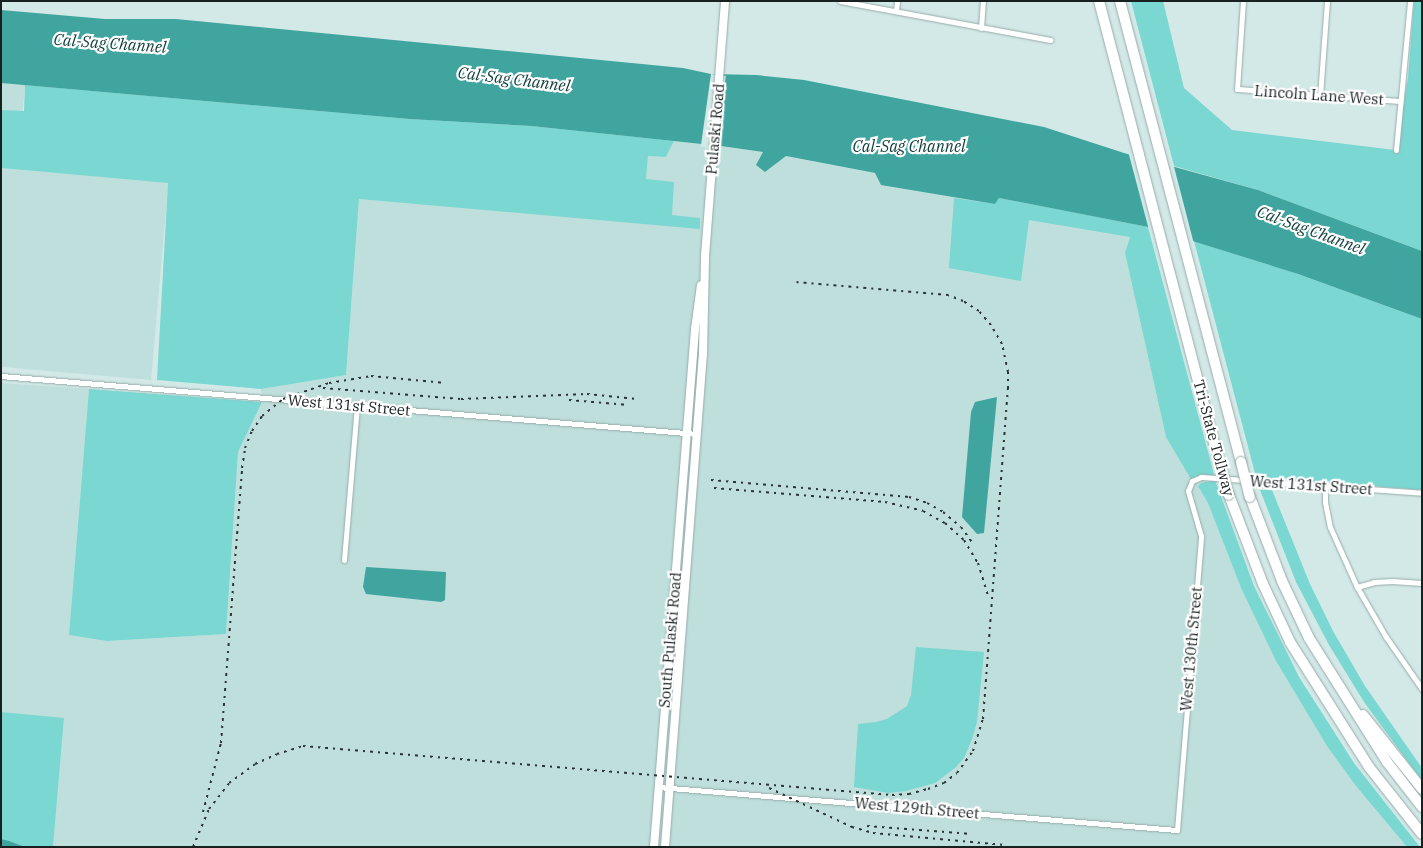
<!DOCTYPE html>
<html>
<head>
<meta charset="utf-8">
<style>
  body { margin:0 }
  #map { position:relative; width:1423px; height:848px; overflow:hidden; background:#d3e9e7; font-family:"IBM Plex Serif",serif }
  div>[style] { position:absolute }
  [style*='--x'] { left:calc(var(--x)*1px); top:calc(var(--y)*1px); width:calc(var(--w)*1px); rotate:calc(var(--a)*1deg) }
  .built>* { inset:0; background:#bfdfdc; transform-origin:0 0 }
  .green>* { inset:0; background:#7ad7d1 }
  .water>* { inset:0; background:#41a59f }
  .pier>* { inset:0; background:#d3e9e7; transform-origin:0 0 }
  .roads { filter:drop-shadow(0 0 1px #97acaa) drop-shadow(0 0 1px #97acaa) }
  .street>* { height:5px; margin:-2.5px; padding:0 2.5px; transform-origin:2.5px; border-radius:2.5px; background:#fff }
  .secondary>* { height:8px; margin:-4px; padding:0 4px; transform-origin:4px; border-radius:4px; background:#fff }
  .highway>* { height:10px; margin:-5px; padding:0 5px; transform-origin:5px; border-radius:5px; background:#fff }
  .rail>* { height:2px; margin-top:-1px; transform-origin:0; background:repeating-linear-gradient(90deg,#2b3434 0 2.5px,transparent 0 7.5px) }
  .bridges { filter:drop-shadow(0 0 1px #97acaa) drop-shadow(0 0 1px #97acaa) }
  .highway-bridge>* { height:10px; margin:-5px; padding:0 5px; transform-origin:5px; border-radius:5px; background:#fff }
  span { translate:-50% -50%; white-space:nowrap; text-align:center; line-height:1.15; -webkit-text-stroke:4.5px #fff; paint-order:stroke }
  .street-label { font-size:15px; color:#182020 }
  .water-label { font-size:16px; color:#12403d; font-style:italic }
  .frame { position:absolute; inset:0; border:2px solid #182020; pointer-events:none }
</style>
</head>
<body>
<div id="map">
  <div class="built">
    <div style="left:1px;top:83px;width:24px;height:27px;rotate:5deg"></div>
    <div style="clip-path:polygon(674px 141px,705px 144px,705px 160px,720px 162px,721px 146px,764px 152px,765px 172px,785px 156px,1134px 224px,1125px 253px,1166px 437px,1201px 477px,1215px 480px,1201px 483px,1198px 486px,1208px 503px,1241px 588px,1276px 661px,1327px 745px,1356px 786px,1407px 847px,53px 847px,64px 719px,1px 712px,1px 383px,89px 389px,69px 635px,107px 641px,226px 634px,238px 452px,262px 402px,261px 389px,346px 375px,359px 199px,459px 207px,700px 218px,672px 216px,646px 179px,648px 156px,666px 157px)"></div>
    <div style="left:1px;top:168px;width:168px;height:198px;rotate:5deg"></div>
  </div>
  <div class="green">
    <div style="clip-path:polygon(1131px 1px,1163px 1px,1184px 88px,1232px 130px,1395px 150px,1408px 78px,1414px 1px,1422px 1px,1422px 251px,1258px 190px,1174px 166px)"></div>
    <div style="clip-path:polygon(25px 85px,409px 119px,531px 126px,674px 141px,666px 157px,648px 156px,646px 179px,674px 182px,672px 215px,700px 218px,700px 229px,359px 199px,346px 375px,261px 389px,157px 380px,168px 183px,1px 168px,1px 110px,24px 111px)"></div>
    <div style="clip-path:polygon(954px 198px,995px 204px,999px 198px,1148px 227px,1215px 478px,1192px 481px,1166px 437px,1125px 253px,1130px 237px,1029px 220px,1021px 281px,949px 268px)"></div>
    <div style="clip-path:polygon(1194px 241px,1298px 274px,1422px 319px,1422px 490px,1256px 477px)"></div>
    <div style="clip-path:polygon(89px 389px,262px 402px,238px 452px,226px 634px,107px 641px,69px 635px)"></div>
    <div style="clip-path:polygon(1215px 480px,1254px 586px,1299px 677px,1354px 763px,1420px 847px,1407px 847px,1356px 786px,1327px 746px,1276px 661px,1241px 588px,1208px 503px,1198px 486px,1201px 483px)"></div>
    <div style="clip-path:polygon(1260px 490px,1272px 490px,1310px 584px,1333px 631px,1365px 686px,1422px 768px,1422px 781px,1364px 702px,1329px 645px,1296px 582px)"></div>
    <div style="clip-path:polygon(916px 647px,984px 652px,977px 722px,972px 739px,964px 758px,955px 768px,935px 783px,906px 791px,888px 793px,854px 787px,858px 724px,876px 722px,887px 719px,907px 706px,911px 695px)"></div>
    <div style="clip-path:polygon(1px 712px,64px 718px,53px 847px,25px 847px,1px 839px)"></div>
  </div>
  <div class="water">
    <div style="clip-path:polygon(1px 10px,105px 19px,176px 19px,683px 68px,711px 74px,756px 75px,804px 80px,1044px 127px,1124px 153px,1258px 190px,1422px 251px,1422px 319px,1298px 274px,1148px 227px,999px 198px,995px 204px,881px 185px,875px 173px,786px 156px,765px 172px,756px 165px,763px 152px,721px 146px,531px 126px,409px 119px,1px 83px)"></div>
    <div style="clip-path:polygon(997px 397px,984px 533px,977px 534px,962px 517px,971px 412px,975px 402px)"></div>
    <div style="clip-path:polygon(366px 567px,446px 572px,445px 600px,441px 602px,366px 594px,363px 587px)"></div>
    <div style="clip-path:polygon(1px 839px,9px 841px,25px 847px,1px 847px)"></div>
  </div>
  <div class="pier">
    <div style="left:711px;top:74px;width:15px;height:73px;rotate:8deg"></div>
    <div style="clip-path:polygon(1128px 151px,1173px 163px,1194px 244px,1149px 230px)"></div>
  </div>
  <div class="roads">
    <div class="street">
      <div style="--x:840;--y:1;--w:214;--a:10.5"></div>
      <div style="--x:1243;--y:1;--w:88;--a:93.9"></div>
      <div style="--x:1237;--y:89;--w:164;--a:4.2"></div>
      <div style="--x:896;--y:11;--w:10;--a:-84"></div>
      <div style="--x:981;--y:28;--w:27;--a:-86"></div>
      <div style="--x:1320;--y:96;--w:95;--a:-85.8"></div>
      <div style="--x:1396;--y:150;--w:150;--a:-84.6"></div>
      <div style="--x:1;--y:376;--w:698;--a:4.76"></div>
      <div style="--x:1325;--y:485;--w:17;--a:90"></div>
      <div style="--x:1325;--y:502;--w:25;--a:79"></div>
      <div style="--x:1330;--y:527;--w:66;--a:65.8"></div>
      <div style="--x:1357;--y:587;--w:58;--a:59.9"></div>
      <div style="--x:1386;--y:637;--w:63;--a:55.3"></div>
      <div style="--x:344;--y:560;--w:156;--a:-85.2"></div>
      <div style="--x:1357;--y:587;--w:18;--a:-16"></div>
      <div style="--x:1374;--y:582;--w:18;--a:-3"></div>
      <div style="--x:1392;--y:581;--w:30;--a:4"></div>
      <div style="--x:658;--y:787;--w:521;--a:4.74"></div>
      <div style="--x:1177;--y:830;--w:295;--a:-85.3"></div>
      <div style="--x:1201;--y:536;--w:47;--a:-106.1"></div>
      <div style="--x:1188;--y:491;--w:11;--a:-68"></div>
      <div style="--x:1192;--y:481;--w:10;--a:-24"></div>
      <div style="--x:1201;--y:477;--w:222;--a:4.1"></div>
    </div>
    <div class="secondary">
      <div style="--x:654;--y:847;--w:520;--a:-85.47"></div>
      <div style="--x:695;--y:329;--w:44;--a:-82.2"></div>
      <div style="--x:665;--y:847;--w:494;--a:-85.6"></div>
      <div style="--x:703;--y:354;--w:98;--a:-88.8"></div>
      <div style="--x:705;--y:256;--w:256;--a:-85.5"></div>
    </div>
    <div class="highway">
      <div style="--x:1099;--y:1;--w:475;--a:75.4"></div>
      <div style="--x:1120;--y:1;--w:477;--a:75.3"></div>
      <div style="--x:1229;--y:495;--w:95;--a:69.1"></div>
      <div style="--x:1263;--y:584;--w:64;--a:65"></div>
      <div style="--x:1290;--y:642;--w:148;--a:57.7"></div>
      <div style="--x:1369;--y:767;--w:85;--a:51.7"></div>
      <div style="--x:1250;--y:497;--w:90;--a:69.1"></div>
      <div style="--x:1282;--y:581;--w:63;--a:64.7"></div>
      <div style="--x:1309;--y:638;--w:146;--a:57.8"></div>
      <div style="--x:1387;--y:762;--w:57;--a:52.1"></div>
      <div style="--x:1363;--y:715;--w:95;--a:51.4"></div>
    </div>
  </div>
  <div class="rail">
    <div style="--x:323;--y:388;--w:138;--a:4.6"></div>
    <div style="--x:461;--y:399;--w:126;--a:-2.3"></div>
    <div style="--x:587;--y:394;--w:50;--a:5.7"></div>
    <div style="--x:569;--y:400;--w:60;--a:4.8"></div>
    <div style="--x:711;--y:480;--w:199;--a:4.9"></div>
    <div style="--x:909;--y:497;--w:19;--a:18"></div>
    <div style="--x:927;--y:503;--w:18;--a:29"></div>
    <div style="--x:943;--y:512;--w:23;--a:40"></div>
    <div style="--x:961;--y:527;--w:19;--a:54"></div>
    <div style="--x:714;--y:488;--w:172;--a:4.7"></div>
    <div style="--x:885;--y:502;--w:39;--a:13"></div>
    <div style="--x:923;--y:511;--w:25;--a:29"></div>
    <div style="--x:945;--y:523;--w:25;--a:42"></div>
    <div style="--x:964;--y:540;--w:27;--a:59"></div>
    <div style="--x:978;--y:563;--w:34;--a:73"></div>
    <div style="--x:769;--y:788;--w:92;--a:25.2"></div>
    <div style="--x:852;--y:827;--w:22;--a:16"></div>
    <div style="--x:873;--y:833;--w:132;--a:5.2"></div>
    <div style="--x:203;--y:812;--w:71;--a:-75.4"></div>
    <div style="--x:221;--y:743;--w:276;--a:-85.6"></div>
    <div style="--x:242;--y:468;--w:20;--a:-81"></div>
    <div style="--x:245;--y:448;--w:18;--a:-68"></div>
    <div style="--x:252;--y:431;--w:18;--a:-56"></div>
    <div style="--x:262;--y:416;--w:27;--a:-39"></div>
    <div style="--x:283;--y:399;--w:49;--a:-19.2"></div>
    <div style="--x:329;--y:383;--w:43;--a:-9.5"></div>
    <div style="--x:371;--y:376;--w:75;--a:5.3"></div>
    <div style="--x:867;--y:826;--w:105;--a:4.4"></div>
    <div style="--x:193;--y:847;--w:41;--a:-67.2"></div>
    <div style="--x:209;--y:809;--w:33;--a:-52"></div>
    <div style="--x:229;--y:783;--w:32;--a:-36"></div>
    <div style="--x:255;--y:764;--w:24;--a:-24"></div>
    <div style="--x:277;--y:754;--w:27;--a:-17"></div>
    <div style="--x:303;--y:746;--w:591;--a:4.76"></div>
    <div style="--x:892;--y:795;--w:17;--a:-3"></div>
    <div style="--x:909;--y:794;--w:20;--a:-15"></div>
    <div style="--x:928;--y:789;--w:17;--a:-21"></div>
    <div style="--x:944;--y:783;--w:16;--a:-38"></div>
    <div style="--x:957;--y:773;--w:27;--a:-54"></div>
    <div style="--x:973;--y:751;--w:34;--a:-73"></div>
    <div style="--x:983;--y:719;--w:331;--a:-85.7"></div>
    <div style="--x:1008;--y:389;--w:17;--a:-90"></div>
    <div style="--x:1008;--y:372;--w:29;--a:-102"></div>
    <div style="--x:1002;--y:344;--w:22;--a:-120"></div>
    <div style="--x:991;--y:325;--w:18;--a:-131"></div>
    <div style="--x:979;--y:311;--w:19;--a:-148"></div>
    <div style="--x:963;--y:301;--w:16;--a:-158"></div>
    <div style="--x:948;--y:295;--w:153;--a:-175.1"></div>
  </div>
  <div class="bridges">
    <div class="highway-bridge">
      <div style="--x:1219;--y:461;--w:35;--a:74"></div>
      <div style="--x:1241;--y:462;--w:36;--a:76"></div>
    </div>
  </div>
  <div class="street-label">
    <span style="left:1319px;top:95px;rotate:4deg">Lincoln Lane West</span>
    <span style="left:715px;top:129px;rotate:-85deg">Pulaski Road</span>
    <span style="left:349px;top:405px;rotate:5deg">West 131st Street</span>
    <span style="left:1214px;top:438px;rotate:75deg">Tri-State Tollway</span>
    <span style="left:1311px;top:485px;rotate:4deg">West 131st Street</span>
    <span style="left:670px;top:640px;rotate:-85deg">South Pulaski Road</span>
    <span style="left:1191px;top:649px;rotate:-85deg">West 130th Street</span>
    <span style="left:917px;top:808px;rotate:5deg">West 129th Street</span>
  </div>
  <div class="water-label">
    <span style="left:110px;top:43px;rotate:4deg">Cal-Sag Channel</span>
    <span style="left:514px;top:79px;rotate:7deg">Cal-Sag Channel</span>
    <span style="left:909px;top:146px">Cal-Sag Channel</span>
    <span style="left:1311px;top:230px;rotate:20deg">Cal-Sag Channel</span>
  </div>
  <div class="frame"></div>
</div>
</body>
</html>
